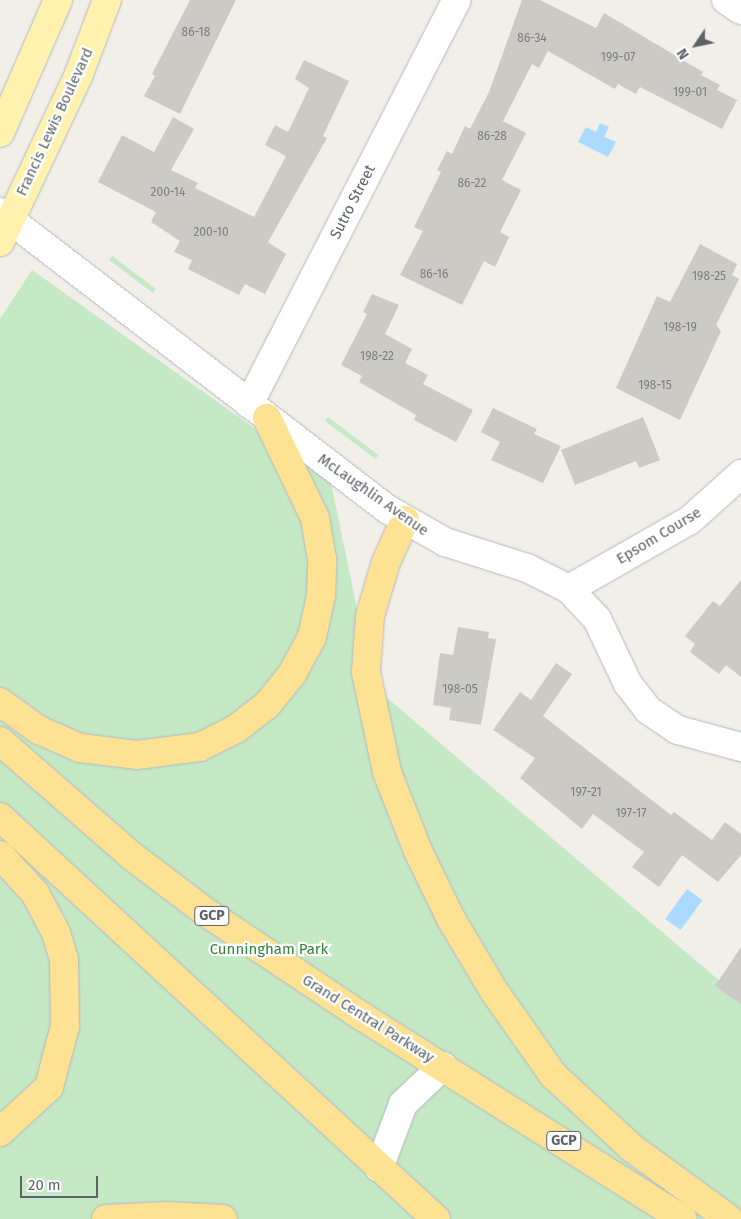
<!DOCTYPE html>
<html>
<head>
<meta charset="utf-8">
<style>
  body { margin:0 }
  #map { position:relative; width:741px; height:1219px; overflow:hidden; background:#f1efe8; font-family:"Fira Sans",sans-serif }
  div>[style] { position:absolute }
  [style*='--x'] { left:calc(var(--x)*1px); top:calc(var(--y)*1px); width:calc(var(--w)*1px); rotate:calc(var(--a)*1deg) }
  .green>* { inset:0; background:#c5e8c5; transform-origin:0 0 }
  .water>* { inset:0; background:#aadaff; transform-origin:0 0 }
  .building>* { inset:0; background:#cccac5 }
  .roads { filter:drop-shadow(0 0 1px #b5b8bc) drop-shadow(0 0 1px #b5b8bc) }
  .minor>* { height:28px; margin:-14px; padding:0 14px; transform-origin:14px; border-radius:14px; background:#fff }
  .major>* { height:28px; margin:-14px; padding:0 14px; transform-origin:14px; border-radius:14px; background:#fff2af }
  .highway>* { height:28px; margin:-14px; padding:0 14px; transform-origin:14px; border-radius:14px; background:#fde293 }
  span { translate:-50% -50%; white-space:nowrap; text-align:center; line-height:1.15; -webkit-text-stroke:4.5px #fff; paint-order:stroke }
  .number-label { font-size:12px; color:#7a7d7f }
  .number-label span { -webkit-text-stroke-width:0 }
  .shield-label span { padding:1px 4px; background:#fff; border:1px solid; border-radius:4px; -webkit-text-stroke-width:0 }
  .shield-label { font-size:14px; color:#5f6368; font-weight:700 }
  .street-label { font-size:15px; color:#5f6368 }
  .park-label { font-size:15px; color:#348238 }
  .north { position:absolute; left:671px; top:20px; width:50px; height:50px; -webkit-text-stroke:4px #fff; paint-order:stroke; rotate:236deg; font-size:14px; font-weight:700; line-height:20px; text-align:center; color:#5f6368 }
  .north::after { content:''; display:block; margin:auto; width:18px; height:22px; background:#5f6368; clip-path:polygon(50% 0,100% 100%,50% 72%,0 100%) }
  .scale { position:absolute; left:20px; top:1176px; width:78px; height:22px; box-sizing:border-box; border:2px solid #5f6368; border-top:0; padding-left:6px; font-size:15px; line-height:18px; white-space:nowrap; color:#5f6368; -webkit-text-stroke:4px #fff; paint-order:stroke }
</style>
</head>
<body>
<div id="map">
  <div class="green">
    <div style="left:112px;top:256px;width:55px;height:5px;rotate:37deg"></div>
    <div style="clip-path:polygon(32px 270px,331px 483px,373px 686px,741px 999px,741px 1219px,0 1219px,0 319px)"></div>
    <div style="left:328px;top:417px;width:63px;height:5px;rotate:37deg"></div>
  </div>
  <div class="water">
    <div style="clip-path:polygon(600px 123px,609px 127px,604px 137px,616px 142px,608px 157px,578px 142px,586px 127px,596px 132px)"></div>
    <div style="left:687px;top:889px;width:19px;height:37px;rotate:36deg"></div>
  </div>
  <div class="building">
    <div style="clip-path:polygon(190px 0,236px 0,180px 114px,144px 96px,155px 76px,152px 74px)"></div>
    <div style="clip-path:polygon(522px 0,540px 0,596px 28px,604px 13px,703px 72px,701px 75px,720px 85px,717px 90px,737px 100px,722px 129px,640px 87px,636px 94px,618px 84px,615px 89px,548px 51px,539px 68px,532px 64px,503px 121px,526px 133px,502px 180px,521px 190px,500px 232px,509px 237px,495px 267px,484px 261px,462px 305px,400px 275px,423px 231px,414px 227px,441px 172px,437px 170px,447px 151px,452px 154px,465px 126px,470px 129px,489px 92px)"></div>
    <div style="clip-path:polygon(304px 60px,349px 81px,323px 136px,327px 138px,268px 242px,286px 254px,265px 294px,245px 284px,239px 295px,188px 269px,192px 260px,174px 252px,180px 241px,151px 222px,156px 212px,98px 182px,122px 135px,154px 152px,173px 117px,194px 129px,171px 170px,198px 183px,195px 188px,254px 217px,286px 156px,265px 145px,275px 125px,288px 132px,309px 88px,295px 79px)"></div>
    <div style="clip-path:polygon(700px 244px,737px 264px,732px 275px,739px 279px,716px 325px,721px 331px,680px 420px,616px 388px,657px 296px,670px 302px)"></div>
    <div style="clip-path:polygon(372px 294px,399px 305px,385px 334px,412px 349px,405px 363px,428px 375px,423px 384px,473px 410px,456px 442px,414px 420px,416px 415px,359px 382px,362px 376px,341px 365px,367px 314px,363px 312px)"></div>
    <div style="clip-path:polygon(493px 408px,537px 429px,534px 434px,561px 446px,543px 483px,491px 460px,500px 442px,481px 432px)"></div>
    <div style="clip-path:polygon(643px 417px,660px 460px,639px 468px,636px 461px,575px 485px,561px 450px)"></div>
    <div style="clip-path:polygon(741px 580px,741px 677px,726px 665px,719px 674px,690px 652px,695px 644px,685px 636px,713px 601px,720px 606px)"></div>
    <div style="clip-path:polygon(458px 627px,489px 632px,488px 638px,496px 639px,481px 725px,449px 720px,451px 708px,433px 705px,440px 653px,453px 655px)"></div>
    <div style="clip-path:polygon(556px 663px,572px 674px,543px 716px,671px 815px,674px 812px,712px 840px,725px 822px,741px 834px,741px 855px,718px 882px,682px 855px,659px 887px,632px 867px,644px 852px,593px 814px,582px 829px,520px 778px,535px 758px,493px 730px,520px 692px,531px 700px)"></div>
    <div style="clip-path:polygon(741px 947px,741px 1004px,715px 986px)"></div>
  </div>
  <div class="roads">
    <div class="minor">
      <div style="--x:726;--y:0;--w:18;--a:34"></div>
      <div style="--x:0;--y:212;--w:488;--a:37.5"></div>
      <div style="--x:387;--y:509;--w:67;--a:29.6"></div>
      <div style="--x:445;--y:542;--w:86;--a:17.6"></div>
      <div style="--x:527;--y:568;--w:47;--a:26.6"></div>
      <div style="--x:569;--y:589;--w:41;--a:47"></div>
      <div style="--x:597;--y:619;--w:72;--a:64.5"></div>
      <div style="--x:628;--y:684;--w:33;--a:52"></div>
      <div style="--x:648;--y:710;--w:36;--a:34"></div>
      <div style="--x:678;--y:730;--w:65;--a:15.1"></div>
      <div style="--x:249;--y:404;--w:454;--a:-62.8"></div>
      <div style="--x:569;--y:589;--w:139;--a:-29.7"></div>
      <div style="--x:690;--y:520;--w:69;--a:-42"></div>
      <div style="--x:379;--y:1168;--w:68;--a:-69.4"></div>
      <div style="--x:403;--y:1104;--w:55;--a:-43.5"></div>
    </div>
    <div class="major">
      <div style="--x:0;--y:133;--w:145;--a:-66.4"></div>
      <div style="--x:0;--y:242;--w:186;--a:-64.8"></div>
      <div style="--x:79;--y:74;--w:79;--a:-69.3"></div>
    </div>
    <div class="highway">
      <div style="--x:405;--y:520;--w:46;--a:114.3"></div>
      <div style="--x:386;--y:562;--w:56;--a:106.5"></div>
      <div style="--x:370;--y:616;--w:56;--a:94.1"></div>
      <div style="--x:366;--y:672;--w:102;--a:78.1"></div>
      <div style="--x:387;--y:772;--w:85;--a:68.6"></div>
      <div style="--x:418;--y:851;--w:76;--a:64.1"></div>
      <div style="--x:451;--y:919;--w:84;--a:59.2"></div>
      <div style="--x:494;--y:991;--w:103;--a:54.9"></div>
      <div style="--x:553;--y:1075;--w:108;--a:42.7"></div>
      <div style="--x:632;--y:1148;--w:120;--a:36.2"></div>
      <div style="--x:0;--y:702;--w:48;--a:35.7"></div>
      <div style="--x:39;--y:730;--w:45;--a:23.7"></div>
      <div style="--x:80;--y:748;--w:57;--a:7"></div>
      <div style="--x:137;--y:755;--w:64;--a:-7.2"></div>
      <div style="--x:200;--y:747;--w:40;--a:-26.6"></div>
      <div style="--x:236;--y:729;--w:39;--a:-38"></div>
      <div style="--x:267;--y:705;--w:40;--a:-51"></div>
      <div style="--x:292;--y:674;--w:42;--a:-61.6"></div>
      <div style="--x:312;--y:637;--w:42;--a:-77.6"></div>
      <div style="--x:321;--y:596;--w:37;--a:-88"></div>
      <div style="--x:322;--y:559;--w:42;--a:-99.7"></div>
      <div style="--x:315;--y:518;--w:111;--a:-115.6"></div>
      <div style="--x:0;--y:741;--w:176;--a:41.1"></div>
      <div style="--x:133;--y:857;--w:93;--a:37.1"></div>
      <div style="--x:207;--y:913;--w:187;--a:33.7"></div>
      <div style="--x:363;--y:1017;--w:378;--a:32.3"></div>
      <div style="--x:0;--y:817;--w:593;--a:42.68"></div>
      <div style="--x:0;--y:855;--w:52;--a:47.4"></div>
      <div style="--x:35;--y:893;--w:45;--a:62.3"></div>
      <div style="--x:56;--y:933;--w:27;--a:73"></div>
      <div style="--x:64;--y:959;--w:67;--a:89.1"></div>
      <div style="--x:65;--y:1026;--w:63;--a:104.7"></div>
      <div style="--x:49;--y:1087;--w:67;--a:137.4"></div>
      <div style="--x:106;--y:1219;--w:61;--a:-2.8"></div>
      <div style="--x:167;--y:1216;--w:56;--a:3.1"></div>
    </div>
  </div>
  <div class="number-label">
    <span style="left:196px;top:33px">86-18</span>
    <span style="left:532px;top:39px">86-34</span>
    <span style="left:618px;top:58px">199-07</span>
    <span style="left:690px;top:93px">199-01</span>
    <span style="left:492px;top:137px">86-28</span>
    <span style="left:472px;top:184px">86-22</span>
    <span style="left:168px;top:193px">200-14</span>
    <span style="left:211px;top:233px">200-10</span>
    <span style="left:434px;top:275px">86-16</span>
    <span style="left:709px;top:277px">198-25</span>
    <span style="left:680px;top:328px">198-19</span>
    <span style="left:377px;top:357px">198-22</span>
    <span style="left:655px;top:386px">198-15</span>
    <span style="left:460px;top:690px">198-05</span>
    <span style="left:586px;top:793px">197-21</span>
    <span style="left:631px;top:814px">197-17</span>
  </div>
  <div class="shield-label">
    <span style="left:212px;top:916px">GCP</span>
    <span style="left:564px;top:1141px">GCP</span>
  </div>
  <div class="street-label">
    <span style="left:55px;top:122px;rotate:-65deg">Francis Lewis Boulevard</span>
    <span style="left:353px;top:202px;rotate:-63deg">Sutro Street</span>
    <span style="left:373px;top:495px;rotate:35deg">McLaughlin Avenue</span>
    <span style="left:659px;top:536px;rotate:-31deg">Epsom Course</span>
    <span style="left:368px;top:1019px;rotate:32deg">Grand Central Parkway</span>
  </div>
  <div class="park-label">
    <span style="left:269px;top:950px">Cunningham Park</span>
  </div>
  <div class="north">N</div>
  <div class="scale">20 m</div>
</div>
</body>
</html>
